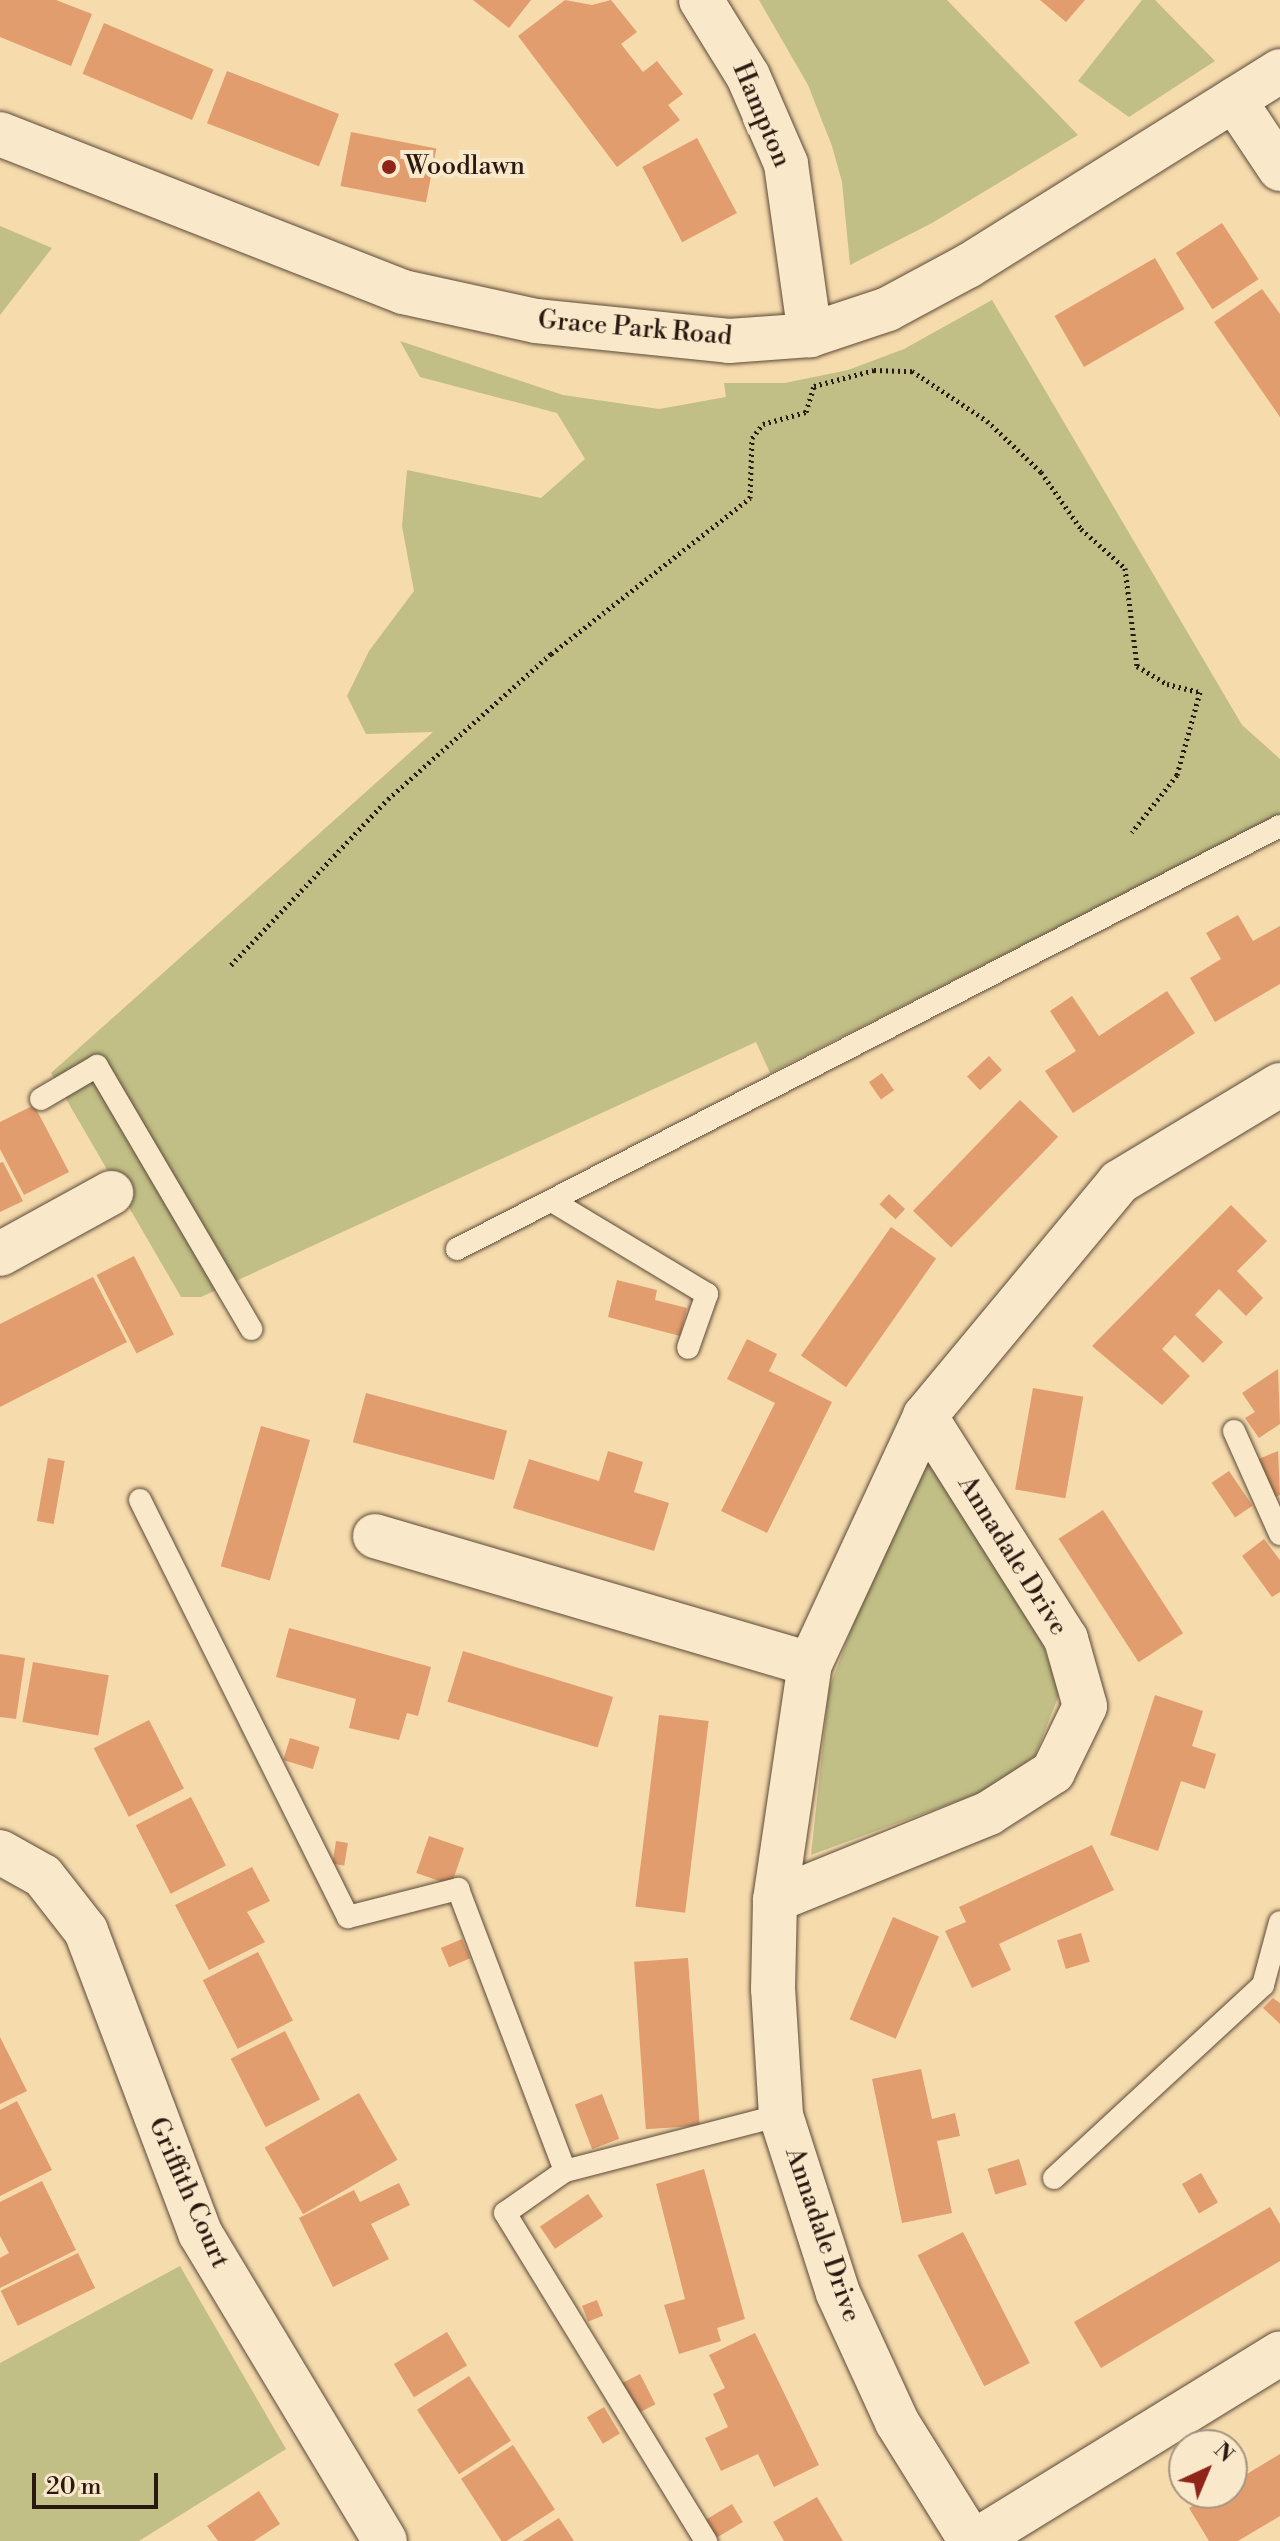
<!DOCTYPE html>
<html>
<head>
<meta charset="utf-8">
<style>
  body { margin:0 }
  #map { position:relative; width:1280px; height:2541px; overflow:hidden; background:#f6dbad; font-family:"Libre Bodoni",serif }
  div>[style] { position:absolute }
  [style*='--x'] { left:calc(var(--x)*1px); top:calc(var(--y)*1px); width:calc(var(--w)*1px); rotate:calc(var(--a)*1deg) }
  .green>* { inset:0; background:#c1be86 }
  .building>* { inset:0; background:#e29d6e; transform-origin:0 0 }
  .path>* { height:5px; margin-top:-2.5px; transform-origin:0; background:repeating-linear-gradient(90deg,#291910 0 2px,transparent 0 6px) }
  .roads { filter:drop-shadow(0 0 2px #5c4a37) drop-shadow(0 0 2px #5c4a37) }
  .lane>* { height:22px; margin:-11px; padding:0 11px; transform-origin:11px; border-radius:11px; background:#f9e8ca }
  .street>* { height:44px; margin:-22px; padding:0 22px; transform-origin:22px; border-radius:22px; background:#f9e8ca }
  .secondary>* { height:44px; margin:-22px; padding:0 22px; transform-origin:22px; border-radius:22px; background:#f9e8ca }
  .dots>* { width:22px; height:22px; translate:-50% -50%; box-sizing:border-box; border:4px solid #f9e8ca; border-radius:50% }
  span { translate:-50% -50%; white-space:nowrap; text-align:center; line-height:1.15; -webkit-text-stroke:8px #f9e8ca; paint-order:stroke }
  .street-label { font-size:26px; color:#291910 }
  .poi-label { font-size:26px; color:#291910 }
  .left { translate:0 -50%; text-align:left }
  .north { position:absolute; left:1168px; top:2429px; width:80px; height:80px; box-sizing:border-box; background:#f9e8ca; border:2px solid #a69580; border-radius:50%; rotate:44deg; font-size:22px; font-weight:700; line-height:32px; text-align:center; color:#291910 }
  .north::after { content:''; display:block; margin:auto; width:28px; height:36px; background:#8f2418; clip-path:polygon(50% 0,100% 100%,50% 72%,0 100%) }
  .scale { position:absolute; left:32px; top:2473px; width:126px; height:36px; box-sizing:border-box; border:4px solid #291910; border-top:0; padding-left:10px; font-size:24px; line-height:28px; white-space:nowrap; color:#291910; -webkit-text-stroke:6px #f9e8ca; paint-order:stroke }
</style>
</head>
<body>
<div id="map">
  <div class="green">
    <div style="clip-path:polygon(759px 0,947px 0,1078px 135px,932px 223px,850px 265px,842px 182px,832px 146px,808px 85px)"></div>
    <div style="clip-path:polygon(1142px 0,1155px 0,1215px 61px,1129px 117px,1078px 81px)"></div>
    <div style="clip-path:polygon(0 226px,52px 248px,0 315px)"></div>
    <div style="clip-path:polygon(992px 300px,1242px 725px,1280px 759px,1280px 815px,770px 1073px,756px 1042px,201px 1297px,181px 1297px,51px 1073px,433px 732px,366px 734px,347px 696px,369px 651px,414px 591px,402px 526px,407px 470px,541px 498px,585px 459px,557px 413px,420px 377px,400px 341px,563px 395px,659px 409px,726px 397px,724px 383px,785px 383px,848px 370px,904px 349px)"></div>
    <div style="clip-path:polygon(928px 1455px,1038px 1627px,1059px 1695px,1035px 1756px,982px 1792px,811px 1855px,829px 1689px,866px 1590px)"></div>
    <div style="clip-path:polygon(180px 2266px,286px 2449px,139px 2541px,0 2541px,0 2363px)"></div>
  </div>
  <div class="building">
    <div style="clip-path:polygon(0 0,56px 0,92px 14px,71px 66px,0 37px)"></div>
    <div style="clip-path:polygon(473px 0,531px 0,509px 28px)"></div>
    <div style="clip-path:polygon(565px 0,592px 5px,611px 0,637px 32px,621px 44px,643px 72px,657px 61px,683px 94px,668px 105px,680px 120px,617px 167px,518px 36px)"></div>
    <div style="clip-path:polygon(1040px 0,1085px 0,1066px 22px)"></div>
    <div style="left:104px;top:23px;width:119px;height:55px;rotate:23deg"></div>
    <div style="left:227px;top:71px;width:120px;height:56px;rotate:21deg"></div>
    <div style="left:351px;top:132px;width:87px;height:55px;rotate:11deg"></div>
    <div style="left:697px;top:138px;width:85px;height:62px;rotate:62deg"></div>
    <div style="left:1222px;top:223px;width:67px;height:55px;rotate:57deg"></div>
    <div style="left:1155px;top:258px;width:59px;height:116px;rotate:60deg"></div>
    <div style="clip-path:polygon(1262px 289px,1280px 314px,1280px 417px,1214px 322px)"></div>
    <div style="clip-path:polygon(1238px 915px,1253px 941px,1280px 926px,1280px 984px,1215px 1022px,1190px 978px,1221px 959px,1206px 933px)"></div>
    <div style="clip-path:polygon(1167px 991px,1195px 1033px,1073px 1113px,1045px 1071px,1076px 1051px,1050px 1011px,1072px 996px,1099px 1036px)"></div>
    <div style="left:989px;top:1056px;width:19px;height:30px;rotate:47deg"></div>
    <div style="left:882px;top:1073px;width:21px;height:16px;rotate:55deg"></div>
    <div style="left:1020px;top:1100px;width:53px;height:154px;rotate:44deg"></div>
    <div style="clip-path:polygon(34px 1105px,69px 1172px,24px 1195px,0 1149px,0 1122px)"></div>
    <div style="clip-path:polygon(3px 1162px,23px 1201px,0 1212px,0 1163px)"></div>
    <div style="left:889px;top:1194px;width:22px;height:14px;rotate:43deg"></div>
    <div style="clip-path:polygon(1231px 1205px,1267px 1241px,1237px 1271px,1263px 1298px,1246px 1316px,1219px 1289px,1195px 1315px,1223px 1342px,1203px 1363px,1175px 1335px,1162px 1349px,1190px 1376px,1162px 1405px,1092px 1346px)"></div>
    <div style="left:891px;top:1227px;width:55px;height:157px;rotate:35deg"></div>
    <div style="left:134px;top:1256px;width:88px;height:42px;rotate:63deg"></div>
    <div style="clip-path:polygon(93px 1277px,127px 1342px,0 1407px,0 1324px)"></div>
    <div style="clip-path:polygon(617px 1280px,657px 1290px,655px 1300px,687px 1308px,680px 1336px,608px 1317px)"></div>
    <div style="clip-path:polygon(747px 1339px,777px 1354px,769px 1371px,832px 1402px,767px 1533px,721px 1511px,775px 1403px,727px 1379px)"></div>
    <div style="clip-path:polygon(1278px 1369px,1280px 1424px,1259px 1438px,1245px 1418px,1255px 1412px,1242px 1393px)"></div>
    <div style="left:1033px;top:1388px;width:51px;height:103px;rotate:10deg"></div>
    <div style="left:366px;top:1393px;width:146px;height:51px;rotate:15deg"></div>
    <div style="left:261px;top:1426px;width:51px;height:146px;rotate:16deg"></div>
    <div style="clip-path:polygon(608px 1451px,643px 1462px,634px 1492px,669px 1503px,654px 1551px,513px 1508px,529px 1459px,599px 1481px)"></div>
    <div style="clip-path:polygon(1278px 1451px,1280px 1495px,1273px 1498px,1256px 1460px)"></div>
    <div style="left:48px;top:1458px;width:17px;height:64px;rotate:10deg"></div>
    <div style="left:1229px;top:1471px;width:42px;height:21px;rotate:56deg"></div>
    <div style="left:1103px;top:1510px;width:147px;height:53px;rotate:57deg"></div>
    <div style="clip-path:polygon(1264px 1539px,1280px 1560px,1280px 1592px,1272px 1597px,1242px 1556px)"></div>
    <div style="clip-path:polygon(289px 1628px,431px 1667px,418px 1716px,407px 1713px,399px 1740px,349px 1728px,356px 1699px,276px 1677px)"></div>
    <div style="left:463px;top:1651px;width:157px;height:53px;rotate:17deg"></div>
    <div style="clip-path:polygon(0 1654px,25px 1658px,16px 1719px,0 1717px)"></div>
    <div style="left:33px;top:1662px;width:77px;height:61px;rotate:10deg"></div>
    <div style="clip-path:polygon(1155px 1695px,1203px 1711px,1192px 1746px,1216px 1754px,1205px 1789px,1181px 1781px,1158px 1851px,1110px 1835px)"></div>
    <div style="left:659px;top:1715px;width:50px;height:193px;rotate:7deg"></div>
    <div style="left:149px;top:1720px;width:77px;height:62px;rotate:63deg"></div>
    <div style="left:290px;top:1738px;width:31px;height:23px;rotate:17deg"></div>
    <div style="left:191px;top:1797px;width:77px;height:62px;rotate:63deg"></div>
    <div style="left:429px;top:1836px;width:37px;height:39px;rotate:19deg"></div>
    <div style="left:336px;top:1841px;width:12px;height:23px;rotate:9deg"></div>
    <div style="clip-path:polygon(1092px 1845px,1114px 1890px,999px 1944px,1011px 1970px,972px 1988px,945px 1931px,966px 1922px,959px 1907px)"></div>
    <div style="clip-path:polygon(252px 1867px,270px 1901px,247px 1912px,265px 1942px,209px 1970px,175px 1905px)"></div>
    <div style="left:893px;top:1917px;width:50px;height:111px;rotate:23deg"></div>
    <div style="left:1081px;top:1933px;width:30px;height:25px;rotate:73deg"></div>
    <div style="left:462px;top:1939px;width:21px;height:23px;rotate:67deg"></div>
    <div style="left:258px;top:1952px;width:77px;height:62px;rotate:63deg"></div>
    <div style="left:688px;top:1958px;width:168px;height:54px;rotate:86deg"></div>
    <div style="clip-path:polygon(1273px 1998px,1280px 2003px,1280px 2024px,1263px 2008px)"></div>
    <div style="left:285px;top:2031px;width:77px;height:61px;rotate:63deg"></div>
    <div style="clip-path:polygon(0 2037px,27px 2091px,0 2104px)"></div>
    <div style="clip-path:polygon(921px 2069px,932px 2119px,955px 2113px,960px 2136px,937px 2141px,952px 2213px,902px 2223px,872px 2079px)"></div>
    <div style="left:359px;top:2093px;width:77px;height:109px;rotate:60deg"></div>
    <div style="left:602px;top:2094px;width:48px;height:29px;rotate:69deg"></div>
    <div style="clip-path:polygon(17px 2101px,52px 2170px,0 2196px,0 2110px)"></div>
    <div style="left:1019px;top:2159px;width:27px;height:33px;rotate:73deg"></div>
    <div style="clip-path:polygon(704px 2169px,745px 2319px,717px 2328px,721px 2341px,679px 2354px,664px 2305px,685px 2299px,656px 2184px)"></div>
    <div style="left:1201px;top:2173px;width:34px;height:22px;rotate:60deg"></div>
    <div style="clip-path:polygon(42px 2181px,76px 2250px,0 2288px,0 2258px,9px 2253px,0 2236px,0 2202px)"></div>
    <div style="clip-path:polygon(399px 2183px,410px 2205px,371px 2224px,389px 2259px,333px 2287px,299px 2218px,354px 2190px,360px 2202px)"></div>
    <div style="left:588px;top:2194px;width:27px;height:58px;rotate:56deg"></div>
    <div style="clip-path:polygon(1270px 2207px,1280px 2224px,1280px 2261px,1101px 2368px,1074px 2322px)"></div>
    <div style="left:963px;top:2232px;width:147px;height:51px;rotate:63deg"></div>
    <div style="left:78px;top:2253px;width:39px;height:86px;rotate:64deg"></div>
    <div style="left:597px;top:2300px;width:17px;height:16px;rotate:69deg"></div>
    <div style="left:447px;top:2332px;width:39px;height:62px;rotate:59deg"></div>
    <div style="clip-path:polygon(755px 2333px,819px 2465px,774px 2487px,758px 2454px,721px 2471px,705px 2438px,728px 2427px,713px 2394px,725px 2388px,709px 2355px)"></div>
    <div style="left:640px;top:2374px;width:34px;height:23px;rotate:63deg"></div>
    <div style="left:469px;top:2376px;width:77px;height:62px;rotate:57deg"></div>
    <div style="left:604px;top:2407px;width:31px;height:20px;rotate:59deg"></div>
    <div style="left:513px;top:2445px;width:77px;height:62px;rotate:57deg"></div>
    <div style="clip-path:polygon(1280px 2454px,1280px 2516px,1238px 2541px,1209px 2541px,1189px 2508px,1215px 2493px,1232px 2493px,1232px 2483px)"></div>
    <div style="clip-path:polygon(259px 2491px,280px 2524px,254px 2541px,218px 2541px,207px 2526px)"></div>
    <div style="clip-path:polygon(817px 2497px,843px 2541px,784px 2541px,773px 2522px)"></div>
    <div style="left:732px;top:2504px;width:21px;height:36px;rotate:59deg"></div>
    <div style="clip-path:polygon(559px 2518px,574px 2541px,523px 2541px)"></div>
  </div>
  <div class="path">
    <div style="--x:231;--y:965;--w:228;--a:-46.6"></div>
    <div style="--x:388;--y:799;--w:218;--a:-41.7"></div>
    <div style="--x:551;--y:654;--w:253;--a:-38.1"></div>
    <div style="--x:750;--y:498;--w:60;--a:-88.1"></div>
    <div style="--x:752;--y:438;--w:18;--a:-52"></div>
    <div style="--x:763;--y:424;--w:45;--a:-15.6"></div>
    <div style="--x:806;--y:412;--w:27;--a:-73"></div>
    <div style="--x:814;--y:386;--w:62;--a:-14.9"></div>
    <div style="--x:874;--y:370;--w:38;--a:2"></div>
    <div style="--x:912;--y:371;--w:90;--a:33.7"></div>
    <div style="--x:987;--y:421;--w:74;--a:43.4"></div>
    <div style="--x:1041;--y:472;--w:70;--a:54.9"></div>
    <div style="--x:1081;--y:529;--w:59;--a:41.6"></div>
    <div style="--x:1125;--y:568;--w:99;--a:83"></div>
    <div style="--x:1137;--y:666;--w:35;--a:31"></div>
    <div style="--x:1167;--y:684;--w:34;--a:14"></div>
    <div style="--x:1200;--y:692;--w:86;--a:105.5"></div>
    <div style="--x:1177;--y:775;--w:73;--a:128.3"></div>
  </div>
  <div class="roads">
    <div class="lane">
      <div style="--x:41;--y:1099;--w:65;--a:-30.5"></div>
      <div style="--x:97;--y:1066;--w:305;--a:59.6"></div>
      <div style="--x:552;--y:1201;--w:181;--a:31"></div>
      <div style="--x:707;--y:1294;--w:57;--a:109.4"></div>
      <div style="--x:457;--y:1249;--w:925;--a:-27.2"></div>
      <div style="--x:1234;--y:1431;--w:113;--a:65.9"></div>
      <div style="--x:140;--y:1500;--w:466;--a:63.5"></div>
      <div style="--x:348;--y:1917;--w:114;--a:-14.3"></div>
      <div style="--x:458;--y:1889;--w:302;--a:69.2"></div>
      <div style="--x:565;--y:2171;--w:73;--a:145"></div>
      <div style="--x:505;--y:2213;--w:385;--a:58.5"></div>
      <div style="--x:565;--y:2171;--w:223;--a:-14.5"></div>
      <div style="--x:1054;--y:2178;--w:284;--a:-42.7"></div>
      <div style="--x:1263;--y:1985;--w:65;--a:-74.9"></div>
    </div>
    <div class="street">
      <div style="--x:701;--y:0;--w:89;--a:58.3"></div>
      <div style="--x:748;--y:76;--w:96;--a:66.6"></div>
      <div style="--x:786;--y:164;--w:173;--a:82"></div>
      <div style="--x:1234;--y:100;--w:83;--a:56.3"></div>
      <div style="--x:0;--y:1254;--w:127;--a:-28.8"></div>
      <div style="--x:375;--y:1536;--w:453;--a:16.4"></div>
      <div style="--x:0;--y:1852;--w:49;--a:29.2"></div>
      <div style="--x:43;--y:1876;--w:70;--a:52"></div>
      <div style="--x:86;--y:1931;--w:323;--a:69.3"></div>
      <div style="--x:200;--y:2233;--w:359;--a:59"></div>
      <div style="--x:775;--y:1900;--w:231;--a:-22.1"></div>
      <div style="--x:989;--y:1813;--w:76;--a:-32.6"></div>
      <div style="--x:1053;--y:1772;--w:73;--a:-64.1"></div>
      <div style="--x:1085;--y:1706;--w:70;--a:-105.8"></div>
      <div style="--x:1066;--y:1639;--w:264;--a:-122.3"></div>
      <div style="--x:971;--y:2541;--w:140;--a:-121.9"></div>
      <div style="--x:897;--y:2422;--w:142;--a:-114.6"></div>
      <div style="--x:838;--y:2293;--w:187;--a:-107.8"></div>
      <div style="--x:781;--y:2115;--w:126;--a:-93.6"></div>
      <div style="--x:773;--y:1989;--w:89;--a:-88.7"></div>
      <div style="--x:775;--y:1900;--w:239;--a:-81.6"></div>
      <div style="--x:810;--y:1664;--w:273;--a:-65.1"></div>
      <div style="--x:925;--y:1416;--w:304;--a:-50.3"></div>
      <div style="--x:1119;--y:1182;--w:188;--a:-31.1"></div>
      <div style="--x:975;--y:2541;--w:358;--a:-31.6"></div>
    </div>
    <div class="secondary">
      <div style="--x:0;--y:134;--w:433;--a:21.4"></div>
      <div style="--x:403;--y:292;--w:136;--a:12.3"></div>
      <div style="--x:536;--y:321;--w:194;--a:5.9"></div>
      <div style="--x:729;--y:341;--w:81;--a:-4.2"></div>
      <div style="--x:810;--y:335;--w:82;--a:-18.4"></div>
      <div style="--x:888;--y:309;--w:91;--a:-28.3"></div>
      <div style="--x:968;--y:266;--w:368;--a:-32"></div>
    </div>
  </div>
  <div class="dots">
    <div style="left:389px;top:167px;background:#8f2418"></div>
  </div>
  <div class="street-label">
    <span style="left:761px;top:115px;rotate:67deg">Hampton</span>
    <span style="left:635px;top:329px;rotate:5deg">Grace Park Road</span>
    <span style="left:1012px;top:1556px;rotate:58deg">Annadale Drive</span>
    <span style="left:188px;top:2193px;rotate:66deg">Griffith Court</span>
    <span style="left:822px;top:2235px;rotate:71deg">Annadale Drive</span>
  </div>
  <div class="poi-label">
    <span class="left" style="left:405px;top:167px">Woodlawn</span>
  </div>
  <div class="north">N</div>
  <div class="scale">20 m</div>
</div>
</body>
</html>
